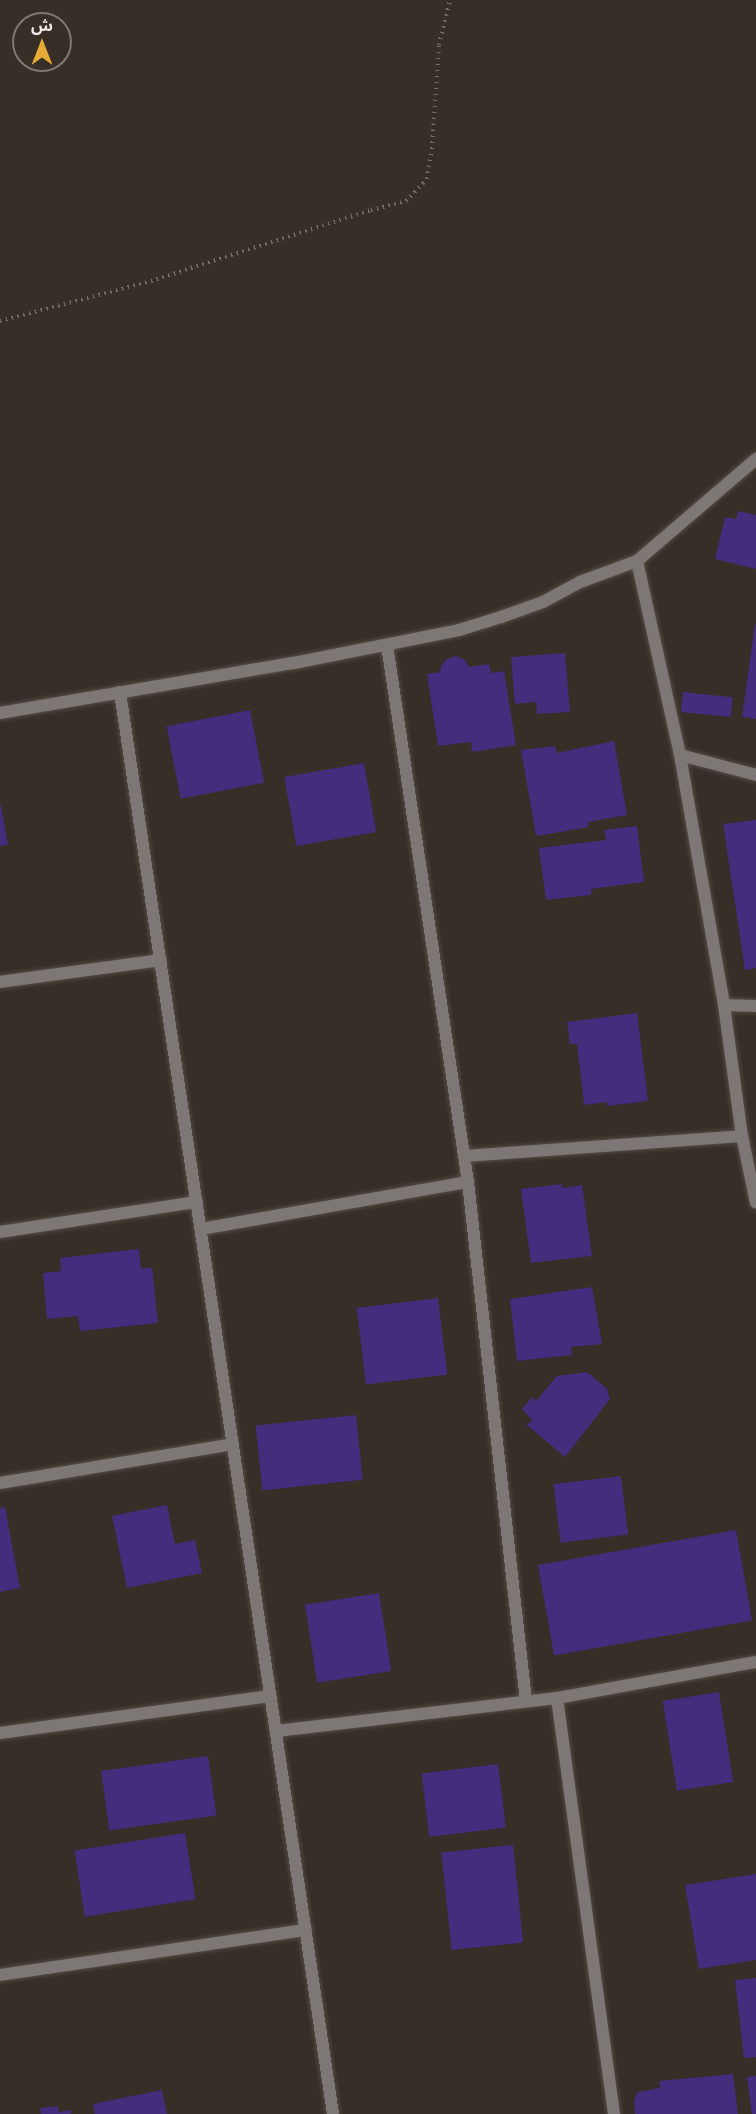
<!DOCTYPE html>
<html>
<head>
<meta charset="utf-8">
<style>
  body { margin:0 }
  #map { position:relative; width:756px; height:2114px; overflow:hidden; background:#362e27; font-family:"Fira Sans","Noto Sans Arabic",sans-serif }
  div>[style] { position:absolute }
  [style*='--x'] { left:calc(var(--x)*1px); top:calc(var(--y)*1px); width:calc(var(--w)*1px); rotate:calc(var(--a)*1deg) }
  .building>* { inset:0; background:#442d7c; transform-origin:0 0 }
  .path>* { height:4px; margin-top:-2px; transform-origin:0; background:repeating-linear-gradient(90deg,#746d67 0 1.5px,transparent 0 6px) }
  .roads { filter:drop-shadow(0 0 2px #544c45) drop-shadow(0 0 2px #544c45) }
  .street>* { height:12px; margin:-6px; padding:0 6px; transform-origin:6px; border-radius:6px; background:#7d7776 }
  span { translate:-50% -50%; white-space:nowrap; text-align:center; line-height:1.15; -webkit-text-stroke:4.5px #362e27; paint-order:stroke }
  .north { position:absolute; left:12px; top:12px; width:60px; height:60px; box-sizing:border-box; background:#362e27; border:2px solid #807973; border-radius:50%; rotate:0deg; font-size:16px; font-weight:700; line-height:24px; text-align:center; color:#efe9e5 }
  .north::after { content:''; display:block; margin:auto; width:21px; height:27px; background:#e7ac37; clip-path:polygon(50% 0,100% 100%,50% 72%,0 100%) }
</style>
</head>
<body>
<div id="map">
  <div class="building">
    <div style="clip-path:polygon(738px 511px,756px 515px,756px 569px,715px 559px,725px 517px,736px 519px)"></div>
    <div style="clip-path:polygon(755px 624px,756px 625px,756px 719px,742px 717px)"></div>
    <div style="clip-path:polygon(565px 653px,570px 712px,537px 714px,536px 702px,515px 704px,511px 657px)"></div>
    <div style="clip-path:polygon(456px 656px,465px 660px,469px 667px,489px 664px,491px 673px,504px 671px,516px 745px,472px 752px,471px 742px,438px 746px,427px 674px,440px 672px,441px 666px,447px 659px)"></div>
    <div style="left:683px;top:692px;width:50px;height:20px;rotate:6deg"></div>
    <div style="left:250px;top:710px;width:74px;height:85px;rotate:79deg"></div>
    <div style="clip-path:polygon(614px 741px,627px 815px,588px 822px,589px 827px,536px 836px,521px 750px,555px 746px,557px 753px)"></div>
    <div style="left:364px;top:763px;width:70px;height:81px;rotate:80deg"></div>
    <div style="clip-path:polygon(0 801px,8px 845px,0 846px)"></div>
    <div style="clip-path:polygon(756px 820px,756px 968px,745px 970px,723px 824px)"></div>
    <div style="clip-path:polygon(637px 826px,644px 882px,591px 889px,591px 895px,546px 900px,539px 848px,606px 840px,604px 830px)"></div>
    <div style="clip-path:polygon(637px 1013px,648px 1101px,607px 1106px,607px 1102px,584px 1105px,577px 1044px,570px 1044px,567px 1022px)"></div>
    <div style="clip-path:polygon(562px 1184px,562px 1188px,582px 1185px,592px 1256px,531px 1263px,521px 1189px)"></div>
    <div style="clip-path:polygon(139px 1249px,141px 1269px,152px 1267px,158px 1323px,80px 1331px,78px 1316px,47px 1319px,43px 1273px,61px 1271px,60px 1258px)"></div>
    <div style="clip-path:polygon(592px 1287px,602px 1344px,571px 1347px,572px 1355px,517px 1361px,510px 1299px)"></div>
    <div style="left:438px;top:1298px;width:77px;height:82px;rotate:83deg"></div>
    <div style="clip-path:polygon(587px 1372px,607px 1389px,610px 1399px,565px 1457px,526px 1424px,533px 1421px,522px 1409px,532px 1397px,536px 1401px,557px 1376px)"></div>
    <div style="left:356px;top:1415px;width:65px;height:101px;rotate:84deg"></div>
    <div style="left:621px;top:1476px;width:59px;height:68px;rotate:83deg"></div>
    <div style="clip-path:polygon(167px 1505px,175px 1544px,195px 1540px,202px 1573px,127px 1588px,112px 1516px)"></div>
    <div style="clip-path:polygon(5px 1507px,20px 1588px,0 1592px,0 1508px)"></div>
    <div style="left:736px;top:1530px;width:92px;height:201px;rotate:80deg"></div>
    <div style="left:379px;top:1593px;width:79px;height:75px;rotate:81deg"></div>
    <div style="left:719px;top:1692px;width:91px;height:57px;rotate:81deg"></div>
    <div style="left:208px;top:1756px;width:60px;height:108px;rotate:82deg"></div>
    <div style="left:498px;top:1764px;width:64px;height:77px;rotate:83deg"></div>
    <div style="left:185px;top:1833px;width:67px;height:112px;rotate:81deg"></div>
    <div style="left:513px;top:1845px;width:98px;height:72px;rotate:84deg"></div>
    <div style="clip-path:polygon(756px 1874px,756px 1960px,699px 1969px,685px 1885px)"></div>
    <div style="clip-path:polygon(756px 1978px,756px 2057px,744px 2058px,735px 1980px)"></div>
    <div style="clip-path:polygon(733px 2074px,738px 2114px,635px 2114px,634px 2100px,638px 2092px,660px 2088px,659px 2081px)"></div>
    <div style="clip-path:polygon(756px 2076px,756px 2114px,752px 2114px,747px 2077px)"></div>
    <div style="clip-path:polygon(162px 2090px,167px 2114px,95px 2114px,93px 2104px)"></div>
    <div style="clip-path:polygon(58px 2106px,59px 2112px,71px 2110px,71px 2114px,41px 2114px,40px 2108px)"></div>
  </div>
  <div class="path">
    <div style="--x:0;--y:321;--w:156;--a:-14.8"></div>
    <div style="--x:151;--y:281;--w:231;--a:-17.9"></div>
    <div style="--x:371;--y:210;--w:36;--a:-14"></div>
    <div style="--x:406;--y:201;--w:30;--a:-46"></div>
    <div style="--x:427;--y:179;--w:30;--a:-81"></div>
    <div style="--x:432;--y:149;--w:104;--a:-86.1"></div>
    <div style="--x:439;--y:45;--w:46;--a:-76.3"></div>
  </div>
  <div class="roads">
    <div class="street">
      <div style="--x:637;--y:561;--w:199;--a:77.5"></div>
      <div style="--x:680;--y:755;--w:254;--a:80"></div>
      <div style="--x:724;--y:1005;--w:132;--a:82.2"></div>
      <div style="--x:742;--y:1136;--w:68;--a:78.2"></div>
      <div style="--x:120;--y:692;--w:1438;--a:81.48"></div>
      <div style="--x:0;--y:713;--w:298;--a:-9.7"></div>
      <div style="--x:294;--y:663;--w:168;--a:-11.3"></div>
      <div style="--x:459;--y:630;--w:44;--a:-17.2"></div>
      <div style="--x:501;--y:617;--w:45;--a:-19.7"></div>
      <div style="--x:543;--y:602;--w:42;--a:-28.4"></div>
      <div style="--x:580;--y:582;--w:61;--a:-20.2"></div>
      <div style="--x:637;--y:561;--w:157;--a:-40.6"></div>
      <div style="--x:680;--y:755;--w:79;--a:14.7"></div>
      <div style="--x:0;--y:982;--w:162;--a:-7.8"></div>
      <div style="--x:724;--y:1005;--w:32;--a:2"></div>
      <div style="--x:464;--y:1156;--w:279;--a:-4.1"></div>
      <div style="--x:468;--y:1182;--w:522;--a:83.62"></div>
      <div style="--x:201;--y:1229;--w:271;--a:-10"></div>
      <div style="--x:468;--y:1182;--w:543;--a:-98.58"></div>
      <div style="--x:0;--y:1232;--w:199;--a:-8.7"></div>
      <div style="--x:0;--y:1483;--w:236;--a:-9.5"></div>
      <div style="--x:557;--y:1698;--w:420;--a:82.2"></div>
      <div style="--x:276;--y:1731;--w:283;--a:-6.7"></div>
      <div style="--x:557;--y:1698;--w:202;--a:-10.3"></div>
      <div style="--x:0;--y:1733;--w:273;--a:-7.8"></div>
      <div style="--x:0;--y:1975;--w:309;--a:-8.4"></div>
    </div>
  </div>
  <div class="north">ش</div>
</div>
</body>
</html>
